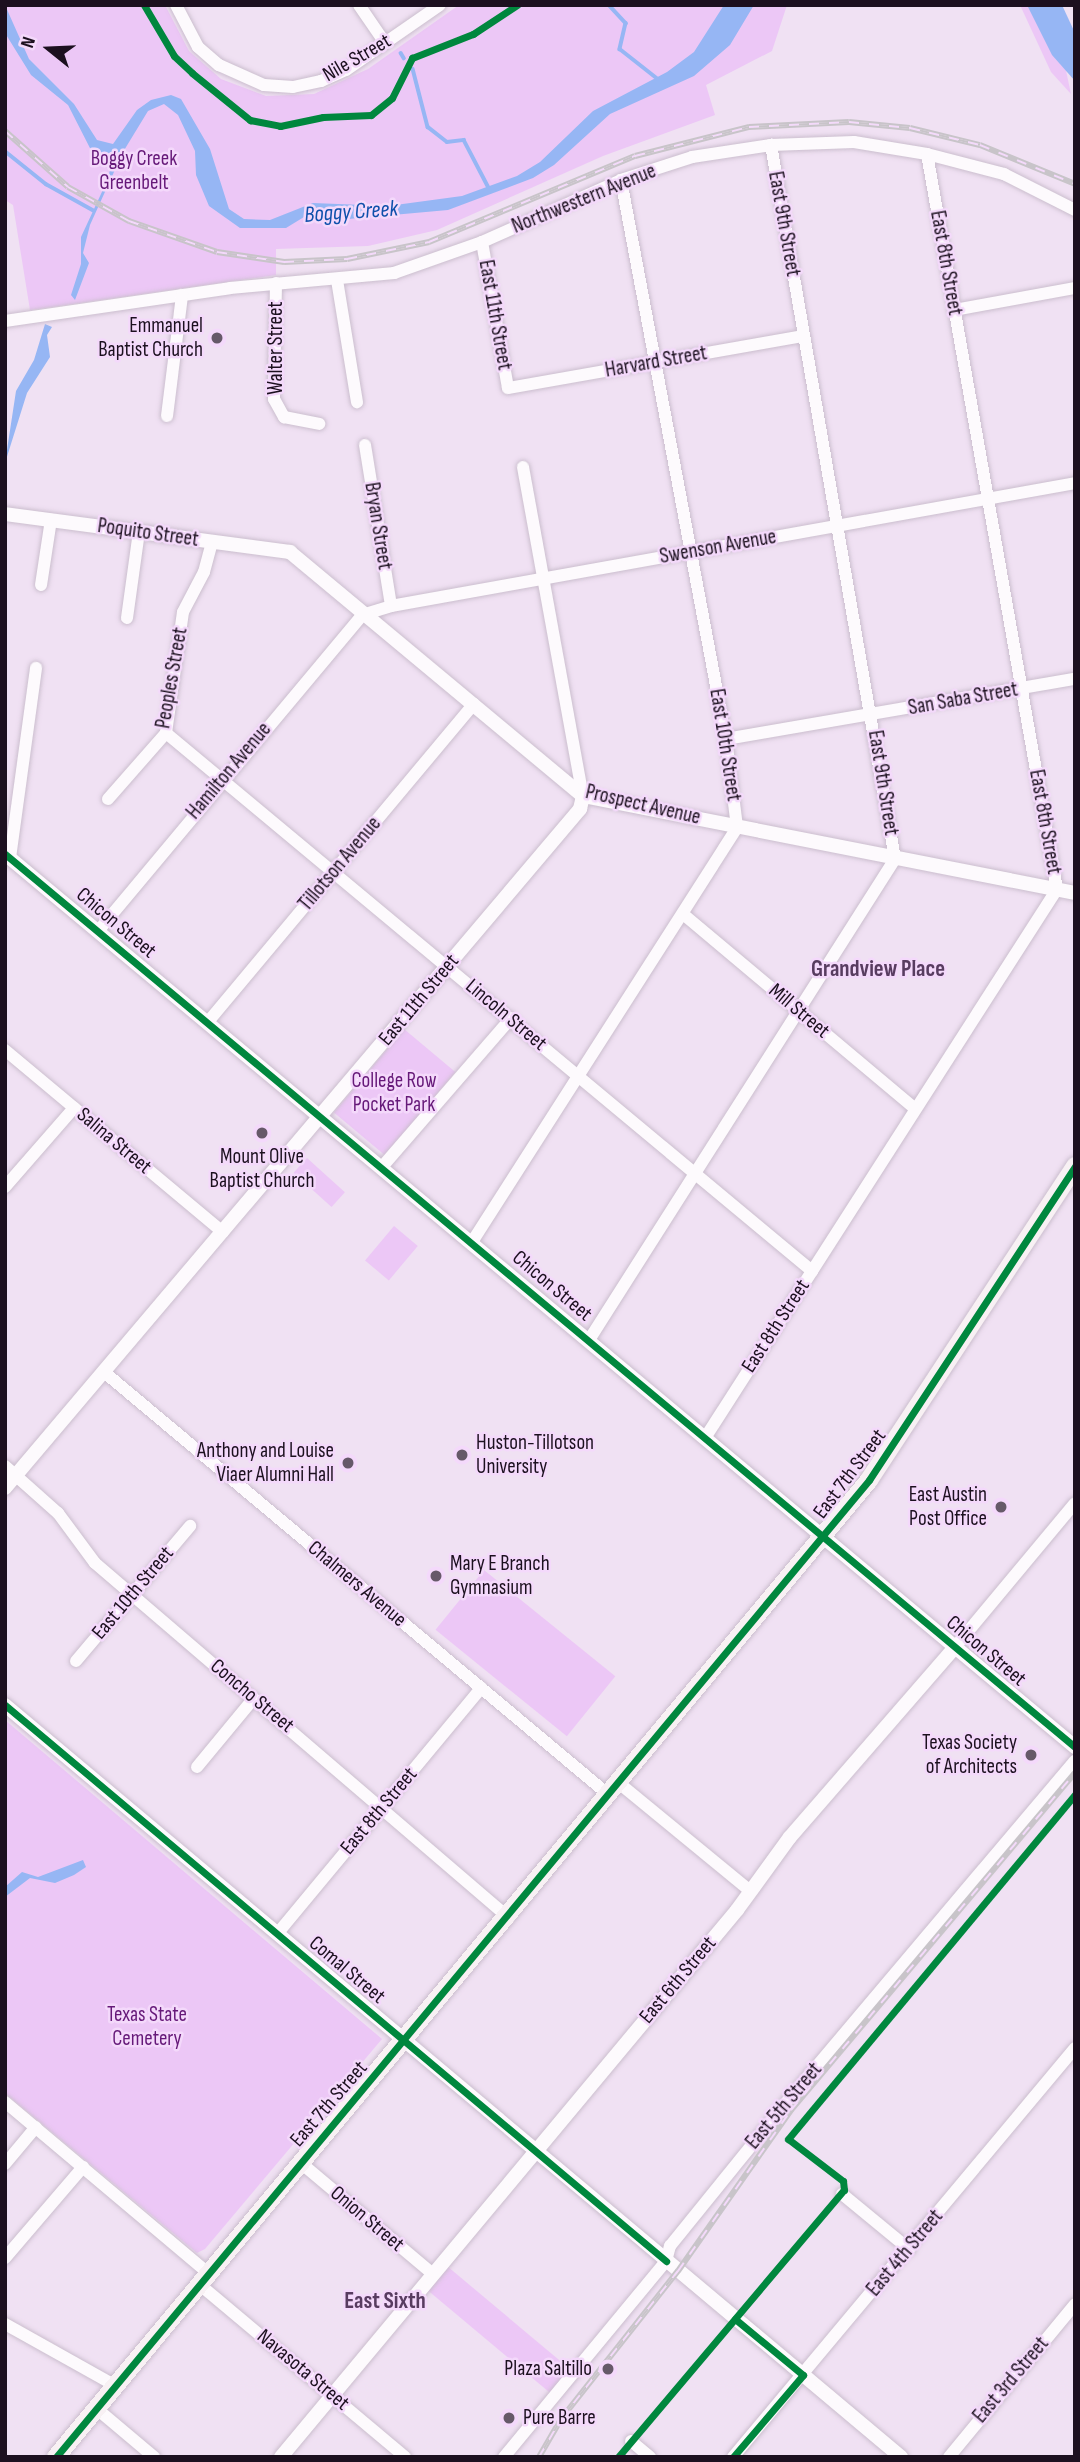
<!DOCTYPE html>
<html>
<head>
<meta charset="utf-8">
<style>
  body { margin:0 }
  #map { position:relative; width:1080px; height:2462px; overflow:hidden; background:#f0e1f3; font-family:"Sofia Sans Condensed",sans-serif }
  div>[style] { position:absolute }
  [style*='--x'] { left:calc(var(--x)*1px); top:calc(var(--y)*1px); width:calc(var(--w)*1px); rotate:calc(var(--a)*1deg) }
  .green>* { inset:0; background:#ecc7f6; transform-origin:0 0 }
  .water>* { inset:0; background:#96b6f4 }
  .stream>* { height:3.5px; margin:-1.75px; padding:0 1.75px; transform-origin:1.75px; border-radius:1.75px; background:#96b6f4 }
  .roads { filter:drop-shadow(0 0 2px #cbbece) drop-shadow(0 0 2px #cbbece) }
  .minor>* { height:12px; margin:-6px; padding:0 6px; transform-origin:6px; border-radius:6px; background:#fdfafd }
  .tertiary>* { height:14px; margin:-7px; padding:0 7px; transform-origin:7px; border-radius:7px; background:#fdfafd }
  .primary>* { height:18px; margin:-9px; padding:0 9px; transform-origin:9px; border-radius:9px; background:#f8f1f4 }
  .rail>* { height:6px; margin-top:-3px; transform-origin:0; background:repeating-linear-gradient(90deg,#f4d9fb 0 10px,#c8c4c9 0 20px); box-sizing:border-box; border-block:2px solid #c8c4c9 }
  .cycleway>* { height:7px; margin:-3.5px; padding:0 3.5px; transform-origin:3.5px; border-radius:3.5px; background:#00873e }
  .dots>* { width:19px; height:19px; translate:-50% -50%; box-sizing:border-box; border:4px solid #f4d9fb; border-radius:50% }
  span { translate:-50% -50%; white-space:nowrap; text-align:center; line-height:1.15; -webkit-text-stroke:5px #f4d9fb; paint-order:stroke }
  .street-label { font-size:21px; color:#1c101f }
  .park-label { font-size:21px; color:#661979 }
  .poi-label { font-size:21px; color:#1c101f }
  .right { translate:-100% -50%; text-align:right }
  .left { translate:0 -50%; text-align:left }
  .water-label { font-size:23px; color:#0e50ab; font-style:italic }
  .neighbourhood-label { font-size:23px; color:#583c60; font-weight:700 }
  .frame { position:absolute; inset:0; border:7px solid #1c101f; pointer-events:none }
  .north { position:absolute; left:14px; top:14px; width:70px; height:70px; -webkit-text-stroke:5px #f4d9fb; paint-order:stroke; rotate:288deg; font-size:19px; font-weight:700; line-height:28px; text-align:center; color:#1c101f }
  .north::after { content:''; display:block; margin:auto; width:24px; height:32px; background:#1c101f; clip-path:polygon(50% 0,100% 100%,50% 72%,0 100%) }
</style>
</head>
<body>
<div id="map">
  <div class="green">
    <div style="clip-path:polygon(5px 5px,165px 5px,189px 51px,221px 79px,266px 96px,314px 94px,368px 69px,459px 5px,787px 5px,772px 51px,706px 85px,715px 115px,603px 156px,437px 230px,368px 246px,276px 249px,276px 275px,30px 310px,13px 205px,5px 200px)"></div>
    <div style="clip-path:polygon(1020px 5px,1052px 5px,1071px 94px,1051px 72px)"></div>
    <div style="left:404px;top:1029px;width:67px;height:109px;rotate:40deg"></div>
    <div style="left:307px;top:1158px;width:51px;height:20px;rotate:42deg"></div>
    <div style="left:394px;top:1226px;width:31px;height:45px;rotate:40deg"></div>
    <div style="left:484px;top:1570px;width:169px;height:77px;rotate:39deg"></div>
    <div style="clip-path:polygon(5px 1720px,382px 2039px,205px 2249px,197px 2253px,5px 2093px)"></div>
    <div style="left:447px;top:2266px;width:160px;height:31px;rotate:40deg"></div>
  </div>
  <div class="water">
    <div style="clip-path:polygon(5px 5px,29px 59px,74px 104px,97px 140px,113px 144px,137px 110px,151px 100px,171px 95px,181px 99px,210px 149px,229px 209px,244px 219px,270px 220px,313px 203px,388px 206px,462px 196px,517px 176px,540px 162px,593px 111px,667px 72px,694px 52px,724px 5px,754px 5px,730px 45px,694px 76px,610px 114px,554px 165px,533px 178px,448px 210px,348px 219px,328px 213px,304px 217px,286px 228px,240px 228px,209px 206px,196px 175px,195px 151px,178px 115px,164px 104px,148px 111px,123px 152px,90px 225px,83px 253px,89px 263px,75px 300px,71px 295px,81px 264px,81px 237px,107px 181px,114px 156px,99px 159px,93px 154px,68px 105px,31px 75px,5px 33px)"></div>
    <div style="clip-path:polygon(1027px 5px,1062px 5px,1075px 33px,1075px 81px,1052px 55px)"></div>
    <div style="clip-path:polygon(45px 324px,52px 327px,47px 335px,50px 357px,27px 393px,5px 463px,16px 391px,34px 360px)"></div>
    <div style="clip-path:polygon(83px 1860px,86px 1867px,74px 1875px,55px 1883px,30px 1878px,5px 1897px,5px 1887px,22px 1872px,38px 1877px)"></div>
  </div>
  <div class="stream">
    <div style="--x:609;--y:5;--w:25;--a:47"></div>
    <div style="--x:626;--y:23;--w:27;--a:103"></div>
    <div style="--x:620;--y:49;--w:48;--a:38.3"></div>
    <div style="--x:401;--y:53;--w:6;--a:59"></div>
    <div style="--x:413;--y:69;--w:60;--a:75.5"></div>
    <div style="--x:428;--y:127;--w:24;--a:38"></div>
    <div style="--x:447;--y:142;--w:17;--a:-7"></div>
    <div style="--x:464;--y:140;--w:56;--a:62.5"></div>
    <div style="--x:5;--y:151;--w:53;--a:38.8"></div>
    <div style="--x:46;--y:184;--w:54;--a:29"></div>
  </div>
  <div class="roads">
    <div class="minor">
      <div style="--x:176;--y:5;--w:47;--a:62.4"></div>
      <div style="--x:198;--y:47;--w:28;--a:41"></div>
      <div style="--x:219;--y:65;--w:49;--a:24"></div>
      <div style="--x:264;--y:85;--w:29;--a:4"></div>
      <div style="--x:293;--y:87;--w:29;--a:-12"></div>
      <div style="--x:321;--y:81;--w:27;--a:-24"></div>
      <div style="--x:346;--y:70;--w:114;--a:-34.7"></div>
      <div style="--x:359;--y:5;--w:46;--a:55.6"></div>
      <div style="--x:482;--y:242;--w:148;--a:79.9"></div>
      <div style="--x:508;--y:388;--w:300;--a:-10"></div>
      <div style="--x:337;--y:280;--w:124;--a:80.7"></div>
      <div style="--x:276;--y:283;--w:116;--a:91"></div>
      <div style="--x:274;--y:399;--w:21;--a:61"></div>
      <div style="--x:284;--y:417;--w:36;--a:11"></div>
      <div style="--x:954;--y:310;--w:123;--a:-10.3"></div>
      <div style="--x:5;--y:321;--w:227;--a:-8.3"></div>
      <div style="--x:230;--y:288;--w:165;--a:-5.2"></div>
      <div style="--x:394;--y:273;--w:93;--a:-19.4"></div>
      <div style="--x:482;--y:242;--w:152;--a:-24"></div>
      <div style="--x:621;--y:180;--w:75;--a:-17.9"></div>
      <div style="--x:692;--y:157;--w:80;--a:-8.6"></div>
      <div style="--x:771;--y:145;--w:83;--a:-2.1"></div>
      <div style="--x:854;--y:142;--w:74;--a:9.3"></div>
      <div style="--x:927;--y:154;--w:80;--a:14.6"></div>
      <div style="--x:1004;--y:174;--w:80;--a:26.9"></div>
      <div style="--x:167;--y:416;--w:122;--a:-82.9"></div>
      <div style="--x:365;--y:445;--w:163;--a:80.8"></div>
      <div style="--x:523;--y:467;--w:334;--a:79.7"></div>
      <div style="--x:41;--y:585;--w:66;--a:-81.3"></div>
      <div style="--x:127;--y:618;--w:87;--a:-82.1"></div>
      <div style="--x:166;--y:733;--w:841;--a:39.79"></div>
      <div style="--x:726;--y:739;--w:354;--a:-9.8"></div>
      <div style="--x:108;--y:799;--w:88;--a:-48.7"></div>
      <div style="--x:166;--y:733;--w:122;--a:-82"></div>
      <div style="--x:183;--y:612;--w:45;--a:-62.3"></div>
      <div style="--x:204;--y:572;--w:31;--a:-75"></div>
      <div style="--x:10;--y:858;--w:192;--a:-82.2"></div>
      <div style="--x:683;--y:914;--w:303;--a:40"></div>
      <div style="--x:99;--y:930;--w:410;--a:-50.1"></div>
      <div style="--x:362;--y:615;--w:30;--a:-17"></div>
      <div style="--x:391;--y:606;--w:695;--a:-10.19"></div>
      <div style="--x:207;--y:1023;--w:416;--a:-50.1"></div>
      <div style="--x:5;--y:1050;--w:284;--a:39.9"></div>
      <div style="--x:382;--y:1167;--w:197;--a:-49.1"></div>
      <div style="--x:5;--y:1187;--w:105;--a:-48.9"></div>
      <div style="--x:472;--y:1242;--w:492;--a:-57.4"></div>
      <div style="--x:737;--y:827;--w:89;--a:-97.1"></div>
      <div style="--x:726;--y:739;--w:569;--a:-100.64"></div>
      <div style="--x:589;--y:1340;--w:570;--a:-57.54"></div>
      <div style="--x:895;--y:859;--w:725;--a:-99.85"></div>
      <div style="--x:104;--y:1372;--w:660;--a:39.96"></div>
      <div style="--x:705;--y:1438;--w:652;--a:-57.33"></div>
      <div style="--x:1057;--y:889;--w:746;--a:-100.03"></div>
      <div style="--x:5;--y:1466;--w:71;--a:41.6"></div>
      <div style="--x:58;--y:1513;--w:62;--a:53.5"></div>
      <div style="--x:95;--y:1563;--w:545;--a:40.61"></div>
      <div style="--x:955;--y:1647;--w:187;--a:-50.2"></div>
      <div style="--x:76;--y:1661;--w:177;--a:-49.8"></div>
      <div style="--x:197;--y:1767;--w:89;--a:-50.4"></div>
      <div style="--x:620;--y:1784;--w:166;--a:39.4"></div>
      <div style="--x:277;--y:1934;--w:320;--a:-50.3"></div>
      <div style="--x:5;--y:2102;--w:267;--a:40.1"></div>
      <div style="--x:301;--y:2163;--w:172;--a:40.1"></div>
      <div style="--x:5;--y:2164;--w:48;--a:-50"></div>
      <div style="--x:842;--y:2194;--w:87;--a:39.4"></div>
      <div style="--x:5;--y:2258;--w:120;--a:-49.4"></div>
      <div style="--x:199;--y:2284;--w:269;--a:40"></div>
      <div style="--x:5;--y:2324;--w:127;--a:29.2"></div>
      <div style="--x:97;--y:2409;--w:75;--a:40.1"></div>
      <div style="--x:631;--y:2441;--w:25;--a:40"></div>
      <div style="--x:504;--y:2457;--w:254;--a:-50.4"></div>
      <div style="--x:666;--y:2261;--w:16;--a:-75"></div>
      <div style="--x:670;--y:2246;--w:197;--a:-51"></div>
      <div style="--x:794;--y:2093;--w:435;--a:-49.8"></div>
      <div style="--x:733;--y:2457;--w:533;--a:-50.1"></div>
      <div style="--x:949;--y:2457;--w:198;--a:-50.5"></div>
    </div>
    <div class="tertiary">
      <div style="--x:5;--y:514;--w:288;--a:7.6"></div>
      <div style="--x:290;--y:552;--w:381;--a:39.8"></div>
      <div style="--x:583;--y:796;--w:501;--a:11.15"></div>
      <div style="--x:5;--y:854;--w:1394;--a:39.85"></div>
      <div style="--x:5;--y:1488;--w:890;--a:-49.74"></div>
      <div style="--x:580;--y:809;--w:13;--a:-77"></div>
      <div style="--x:5;--y:1705;--w:1170;--a:40.01"></div>
      <div style="--x:281;--y:2457;--w:712;--a:-50.18"></div>
      <div style="--x:737;--y:1910;--w:90;--a:-54"></div>
      <div style="--x:790;--y:1837;--w:252;--a:-49"></div>
    </div>
    <div class="primary">
      <div style="--x:56;--y:2457;--w:1271;--a:-50.23"></div>
      <div style="--x:869;--y:1480;--w:376;--a:-56.7"></div>
    </div>
  </div>
  <div class="rail">
    <div style="--x:5;--y:131;--w:84;--a:41.6"></div>
    <div style="--x:68;--y:187;--w:70;--a:29.1"></div>
    <div style="--x:129;--y:221;--w:93;--a:19.4"></div>
    <div style="--x:217;--y:252;--w:68;--a:8.5"></div>
    <div style="--x:284;--y:262;--w:63;--a:-2.7"></div>
    <div style="--x:347;--y:259;--w:84;--a:-11.7"></div>
    <div style="--x:429;--y:242;--w:223;--a:-22.7"></div>
    <div style="--x:635;--y:156;--w:118;--a:-14.3"></div>
    <div style="--x:749;--y:127;--w:100;--a:-2.9"></div>
    <div style="--x:849;--y:122;--w:61;--a:5.6"></div>
    <div style="--x:910;--y:128;--w:72;--a:13.7"></div>
    <div style="--x:980;--y:145;--w:103;--a:22.3"></div>
    <div style="--x:539;--y:2457;--w:44;--a:-59.9"></div>
    <div style="--x:561;--y:2419;--w:189;--a:-51.7"></div>
    <div style="--x:678;--y:2271;--w:197;--a:-54.9"></div>
    <div style="--x:791;--y:2110;--w:441;--a:-49.9"></div>
  </div>
  <div class="cycleway">
    <div style="--x:144;--y:5;--w:59;--a:59.5"></div>
    <div style="--x:174;--y:56;--w:25;--a:43"></div>
    <div style="--x:192;--y:73;--w:75;--a:39"></div>
    <div style="--x:250;--y:120;--w:31;--a:11"></div>
    <div style="--x:280;--y:126;--w:44;--a:-11.8"></div>
    <div style="--x:323;--y:117;--w:48;--a:-2.4"></div>
    <div style="--x:371;--y:115;--w:27;--a:-39"></div>
    <div style="--x:392;--y:98;--w:45;--a:-63.4"></div>
    <div style="--x:412;--y:58;--w:66;--a:-21.5"></div>
    <div style="--x:473;--y:34;--w:53;--a:-33.4"></div>
    <div style="--x:5;--y:854;--w:1394;--a:39.85"></div>
    <div style="--x:5;--y:1705;--w:864;--a:40.07"></div>
    <div style="--x:56;--y:2457;--w:1271;--a:-50.23"></div>
    <div style="--x:869;--y:1480;--w:376;--a:-56.7"></div>
    <div style="--x:618;--y:2457;--w:350;--a:-49.8"></div>
    <div style="--x:844;--y:2190;--w:9;--a:-96"></div>
    <div style="--x:843;--y:2181;--w:69;--a:-142.6"></div>
    <div style="--x:788;--y:2139;--w:449;--a:-50.2"></div>
    <div style="--x:733;--y:2457;--w:108;--a:-49.5"></div>
    <div style="--x:803;--y:2375;--w:88;--a:-140.5"></div>
  </div>
  <div class="dots">
    <div style="left:217px;top:338px;background:#665969"></div>
    <div style="left:262px;top:1133px;background:#665969"></div>
    <div style="left:462px;top:1455px;background:#665969"></div>
    <div style="left:348px;top:1463px;background:#665969"></div>
    <div style="left:1001px;top:1507px;background:#665969"></div>
    <div style="left:436px;top:1576px;background:#665969"></div>
    <div style="left:1031px;top:1755px;background:#665969"></div>
    <div style="left:608px;top:2369px;background:#665969"></div>
    <div style="left:509px;top:2418px;background:#665969"></div>
  </div>
  <div class="street-label">
    <span style="left:357px;top:58px;rotate:-30deg">Nile Street</span>
    <span style="left:584px;top:199px;rotate:-22deg">Northwestern Avenue</span>
    <span style="left:784px;top:224px;rotate:80deg">East 9th Street</span>
    <span style="left:946px;top:263px;rotate:80deg">East 8th Street</span>
    <span style="left:495px;top:315px;rotate:80deg">East 11th Street</span>
    <span style="left:276px;top:348px;rotate:-90deg">Walter Street</span>
    <span style="left:656px;top:362px;rotate:-10deg">Harvard Street</span>
    <span style="left:378px;top:526px;rotate:81deg">Bryan Street</span>
    <span style="left:148px;top:533px;rotate:8deg">Poquito Street</span>
    <span style="left:718px;top:547px;rotate:-10deg">Swenson Avenue</span>
    <span style="left:172px;top:678px;rotate:-80deg">Peoples Street</span>
    <span style="left:963px;top:699px;rotate:-10deg">San Saba Street</span>
    <span style="left:725px;top:745px;rotate:81deg">East 10th Street</span>
    <span style="left:229px;top:771px;rotate:-50deg">Hamilton Avenue</span>
    <span style="left:883px;top:783px;rotate:81deg">East 9th Street</span>
    <span style="left:643px;top:805px;rotate:13deg">Prospect Avenue</span>
    <span style="left:1045px;top:822px;rotate:80deg">East 8th Street</span>
    <span style="left:340px;top:864px;rotate:-50deg">Tillotson Avenue</span>
    <span style="left:116px;top:923px;rotate:40deg">Chicon Street</span>
    <span style="left:419px;top:1000px;rotate:-50deg">East 11th Street</span>
    <span style="left:799px;top:1011px;rotate:40deg">Mill Street</span>
    <span style="left:506px;top:1015px;rotate:40deg">Lincoln Street</span>
    <span style="left:114px;top:1141px;rotate:40deg">Salina Street</span>
    <span style="left:552px;top:1286px;rotate:40deg">Chicon Street</span>
    <span style="left:776px;top:1326px;rotate:-57deg">East 8th Street</span>
    <span style="left:850px;top:1474px;rotate:-53deg">East 7th Street</span>
    <span style="left:357px;top:1584px;rotate:40deg">Chalmers Avenue</span>
    <span style="left:133px;top:1593px;rotate:-50deg">East 10th Street</span>
    <span style="left:986px;top:1651px;rotate:40deg">Chicon Street</span>
    <span style="left:252px;top:1696px;rotate:40deg">Concho Street</span>
    <span style="left:379px;top:1811px;rotate:-50deg">East 8th Street</span>
    <span style="left:347px;top:1970px;rotate:40deg">Comal Street</span>
    <span style="left:678px;top:1980px;rotate:-50deg">East 6th Street</span>
    <span style="left:329px;top:2104px;rotate:-49deg">East 7th Street</span>
    <span style="left:784px;top:2106px;rotate:-50deg">East 5th Street</span>
    <span style="left:367px;top:2219px;rotate:40deg">Onion Street</span>
    <span style="left:905px;top:2253px;rotate:-50deg">East 4th Street</span>
    <span style="left:303px;top:2370px;rotate:40deg">Navasota Street</span>
    <span style="left:1011px;top:2380px;rotate:-50deg">East 3rd Street</span>
  </div>
  <div class="park-label">
    <span style="left:134px;top:171px">Boggy Creek<br>Greenbelt</span>
    <span style="left:394px;top:1093px">College Row<br>Pocket Park</span>
    <span style="left:147px;top:2027px">Texas State<br>Cemetery</span>
  </div>
  <div class="poi-label">
    <span class="right" style="left:203px;top:338px">Emmanuel<br>Baptist Church</span>
    <span style="left:262px;top:1169px">Mount Olive<br>Baptist Church</span>
    <span class="left" style="left:476px;top:1455px">Huston-Tillotson<br>University</span>
    <span class="right" style="left:334px;top:1463px">Anthony and Louise<br>Viaer Alumni Hall</span>
    <span class="right" style="left:987px;top:1507px">East Austin<br>Post Office</span>
    <span class="left" style="left:450px;top:1576px">Mary E Branch<br>Gymnasium</span>
    <span class="right" style="left:1017px;top:1755px">Texas Society<br>of Architects</span>
    <span class="right" style="left:592px;top:2369px">Plaza Saltillo</span>
    <span class="left" style="left:523px;top:2418px">Pure Barre</span>
  </div>
  <div class="water-label">
    <span style="left:351px;top:212px;rotate:-4deg">Boggy Creek</span>
  </div>
  <div class="neighbourhood-label">
    <span style="left:878px;top:969px">Grandview Place</span>
    <span style="left:385px;top:2301px">East Sixth</span>
  </div>
  <div class="frame"></div>
  <div class="north">N</div>
</div>
</body>
</html>
